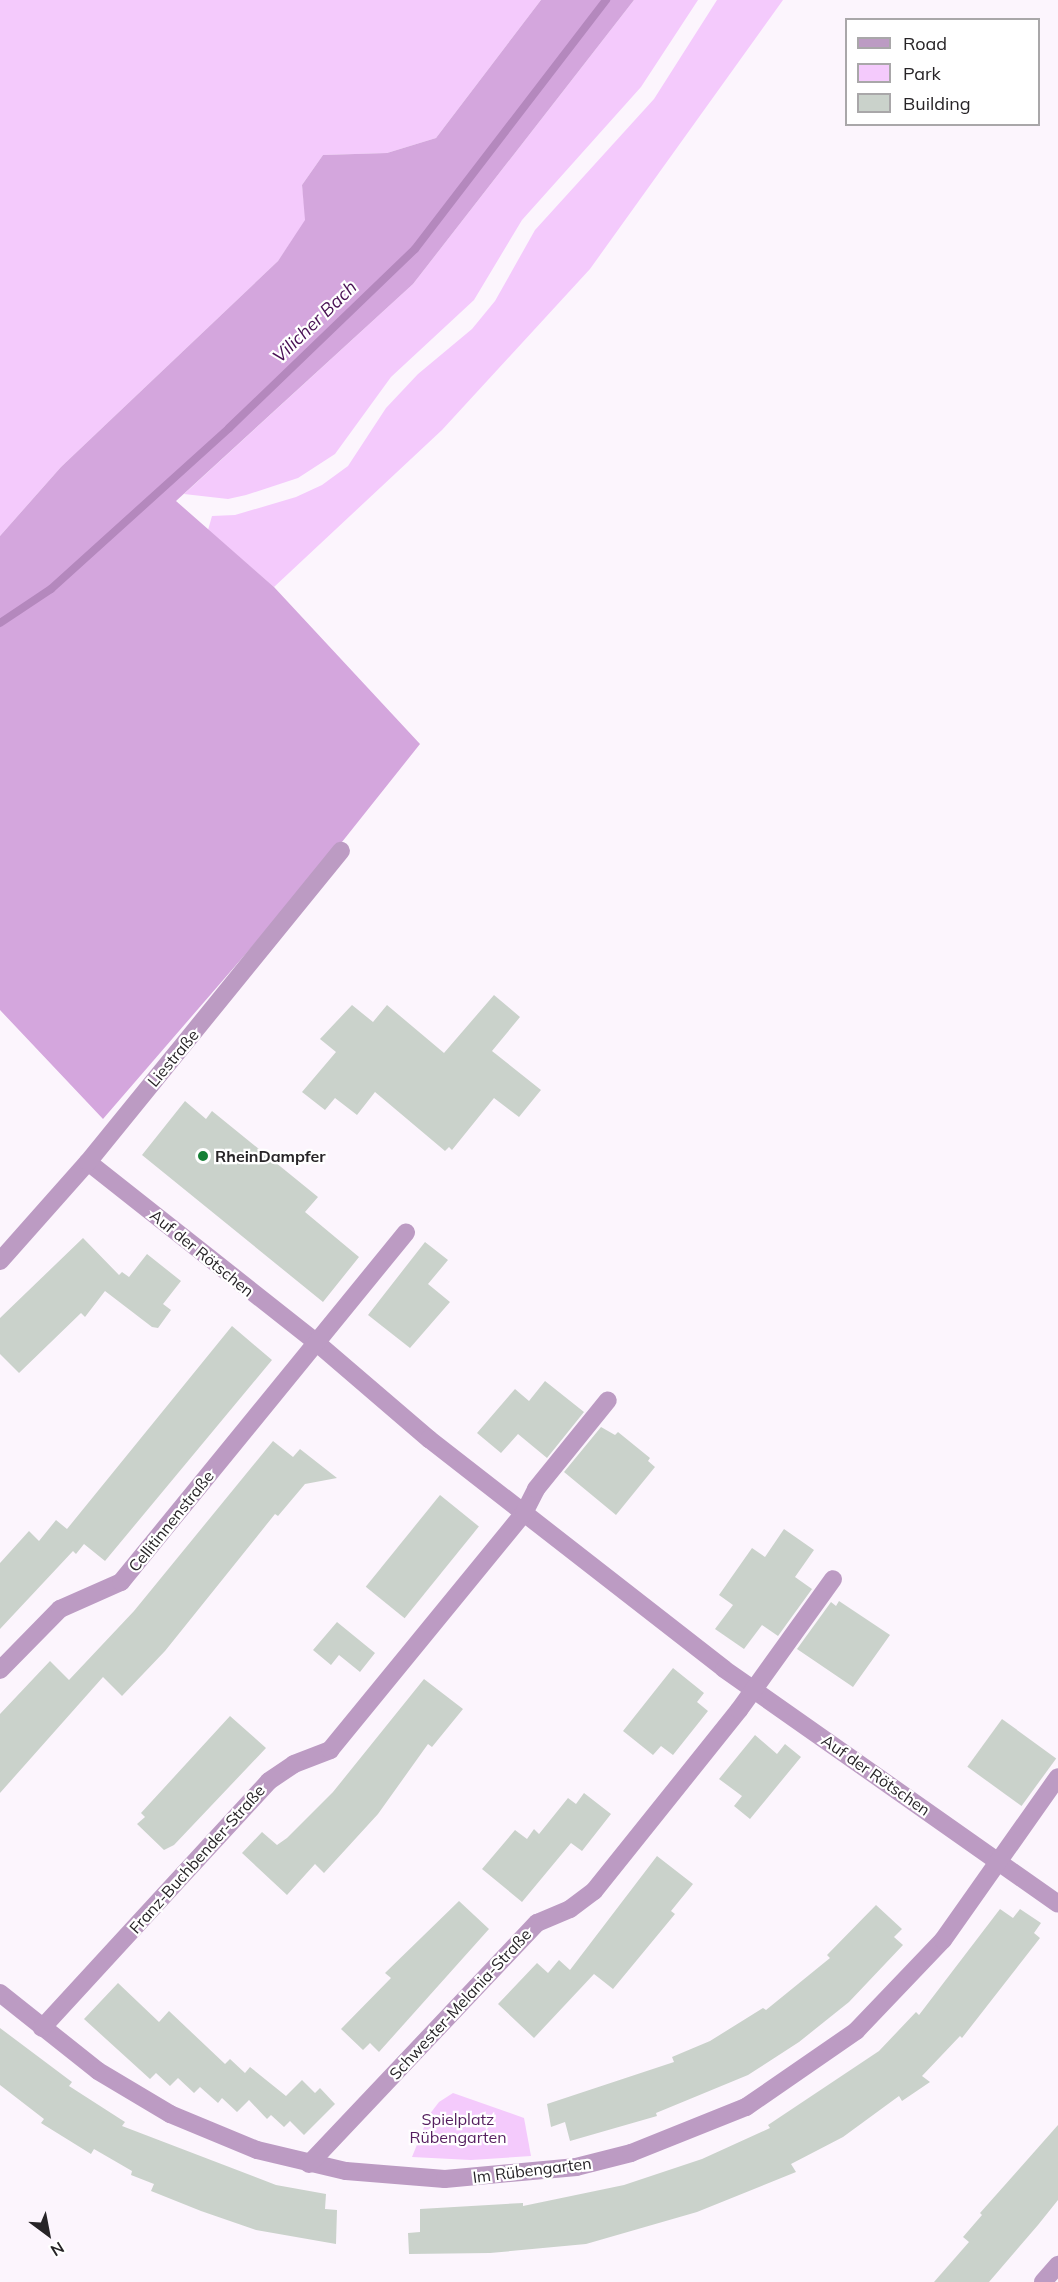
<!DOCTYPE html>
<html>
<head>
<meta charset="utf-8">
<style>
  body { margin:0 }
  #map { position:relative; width:1058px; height:2282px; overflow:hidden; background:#fcf5fd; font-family:Mulish,sans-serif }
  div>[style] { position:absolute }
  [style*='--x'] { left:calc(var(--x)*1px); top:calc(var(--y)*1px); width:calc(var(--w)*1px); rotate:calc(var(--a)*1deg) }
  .green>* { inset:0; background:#f4cafc }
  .forest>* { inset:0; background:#d4a6dd }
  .stream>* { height:8px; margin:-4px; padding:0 4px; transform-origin:4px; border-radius:4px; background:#b488bd }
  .building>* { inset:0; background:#cad2cb; transform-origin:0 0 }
  .minor>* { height:18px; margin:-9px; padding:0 9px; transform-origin:9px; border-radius:9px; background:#bc9bc3 }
  .dots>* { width:16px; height:16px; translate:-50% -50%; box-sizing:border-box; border:3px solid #fff; border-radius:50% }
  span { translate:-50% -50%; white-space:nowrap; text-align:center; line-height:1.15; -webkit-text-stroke:4.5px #fff; paint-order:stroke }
  .street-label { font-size:16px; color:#272427 }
  .poi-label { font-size:16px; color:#272427; font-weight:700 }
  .left { translate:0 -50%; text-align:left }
  .park-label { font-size:16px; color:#551e5f }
  .water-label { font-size:18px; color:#481053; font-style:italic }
  .legend { position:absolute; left:845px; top:18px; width:195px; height:108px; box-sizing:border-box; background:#fff; border:2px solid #a9a7a9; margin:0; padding:8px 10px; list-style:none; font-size:18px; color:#272427 }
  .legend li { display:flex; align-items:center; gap:12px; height:30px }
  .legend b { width:30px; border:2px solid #a9a7a9 }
  .north { position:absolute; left:18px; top:2204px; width:60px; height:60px; -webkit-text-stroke:4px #fff; paint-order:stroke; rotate:148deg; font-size:16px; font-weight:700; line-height:24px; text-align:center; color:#272427 }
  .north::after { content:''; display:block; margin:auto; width:21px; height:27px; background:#272427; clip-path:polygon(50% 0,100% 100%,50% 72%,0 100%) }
</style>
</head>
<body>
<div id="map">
  <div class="green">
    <div style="clip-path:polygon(0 0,541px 0,436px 138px,387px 153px,323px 155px,302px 185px,306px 220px,278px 261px,61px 467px,0 536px)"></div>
    <div style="clip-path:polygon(634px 0,698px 0,641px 87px,522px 220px,474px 300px,391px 377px,335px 454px,298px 478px,246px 495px,228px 499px,184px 494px,413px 284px)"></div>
    <div style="clip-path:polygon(717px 0,783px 0,590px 269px,442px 430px,274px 587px,208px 530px,212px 516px,235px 515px,296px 497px,322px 485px,348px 466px,386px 408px,418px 374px,472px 329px,495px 301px,535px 230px,654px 99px)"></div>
    <div style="clip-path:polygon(453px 2093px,524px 2118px,531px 2156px,471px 2160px,412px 2157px,429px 2115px,439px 2102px)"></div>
  </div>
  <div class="forest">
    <div style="clip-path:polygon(541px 0,634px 0,413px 284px,176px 501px,274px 587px,420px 744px,338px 847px,103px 1119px,0 1010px,0 536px,61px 467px,278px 261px,305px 220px,302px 185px,323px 155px,387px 153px,436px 138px)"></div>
  </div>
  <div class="stream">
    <div style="--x:0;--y:623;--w:61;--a:-33.7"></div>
    <div style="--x:51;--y:589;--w:240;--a:-42.1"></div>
    <div style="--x:229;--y:428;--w:258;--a:-43.9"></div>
    <div style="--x:415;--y:249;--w:314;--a:-52.5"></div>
  </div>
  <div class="building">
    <div style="clip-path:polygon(494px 995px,520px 1017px,492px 1051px,541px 1090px,519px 1117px,494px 1098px,452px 1150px,449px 1147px,445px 1151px,375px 1092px,357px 1115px,335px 1098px,325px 1110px,302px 1092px,336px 1052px,320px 1039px,352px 1005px,373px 1022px,387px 1005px,444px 1053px)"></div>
    <div style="clip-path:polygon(185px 1101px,206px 1119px,212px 1111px,318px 1197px,305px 1212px,359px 1257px,323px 1302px,142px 1155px)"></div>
    <div style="clip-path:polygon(83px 1238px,119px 1275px,122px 1272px,129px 1277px,147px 1254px,181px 1281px,163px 1304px,171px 1310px,158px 1328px,152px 1327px,105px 1291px,85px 1317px,81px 1313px,19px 1373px,0 1354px,0 1318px)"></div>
    <div style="clip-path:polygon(425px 1242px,448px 1260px,428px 1284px,450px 1302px,410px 1348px,368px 1315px)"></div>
    <div style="clip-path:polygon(232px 1326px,272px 1360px,105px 1561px,84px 1544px,76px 1554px,73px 1551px,0 1629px,0 1563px,29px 1531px,39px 1541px,56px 1520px,67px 1529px)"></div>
    <div style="clip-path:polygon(545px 1381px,584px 1412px,547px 1458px,518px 1434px,501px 1453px,477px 1433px,515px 1389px,529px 1401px)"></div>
    <div style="clip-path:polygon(601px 1427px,615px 1435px,618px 1432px,650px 1458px,648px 1461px,655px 1467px,616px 1515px,564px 1472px)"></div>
    <div style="clip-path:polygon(273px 1441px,293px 1457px,300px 1449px,337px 1478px,305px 1484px,278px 1516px,275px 1514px,165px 1651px,122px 1696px,103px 1677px,0 1793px,0 1714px,50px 1661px,69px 1680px,134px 1611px)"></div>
    <div style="left:440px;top:1495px;width:50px;height:118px;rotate:39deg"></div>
    <div style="clip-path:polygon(784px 1529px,814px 1550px,795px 1577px,812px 1589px,778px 1636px,762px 1625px,744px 1649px,715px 1629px,733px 1605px,719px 1595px,752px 1548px,765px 1557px)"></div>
    <div style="clip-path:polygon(839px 1601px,890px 1635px,853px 1687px,797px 1649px,831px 1602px,836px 1606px)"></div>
    <div style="clip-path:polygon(337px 1622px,375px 1653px,360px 1672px,339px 1655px,331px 1665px,313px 1650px)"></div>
    <div style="clip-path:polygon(673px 1668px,704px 1693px,697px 1702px,708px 1711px,673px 1755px,661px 1746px,653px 1755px,623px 1731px)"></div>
    <div style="clip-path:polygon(424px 1679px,463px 1709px,432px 1747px,428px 1744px,378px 1814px,324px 1873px,315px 1864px,287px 1895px,242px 1853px,262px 1832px,277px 1845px,287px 1838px,333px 1792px)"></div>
    <div style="clip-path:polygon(230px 1716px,266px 1748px,174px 1845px,164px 1850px,137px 1824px,145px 1817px,141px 1813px)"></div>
    <div style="left:1002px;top:1719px;width:67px;height:59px;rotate:36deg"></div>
    <div style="clip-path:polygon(755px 1735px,777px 1754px,785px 1744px,801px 1757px,750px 1819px,734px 1806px,742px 1796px,719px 1779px)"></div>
    <div style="clip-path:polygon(584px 1793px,611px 1814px,582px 1851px,571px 1843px,522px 1902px,482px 1869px,515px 1830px,527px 1839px,534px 1829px,539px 1834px,568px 1798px,576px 1804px)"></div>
    <div style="clip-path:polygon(657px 1856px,693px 1884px,671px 1911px,675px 1914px,613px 1989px,594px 1974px,534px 2038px,498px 2004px,537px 1963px,548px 1973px,559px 1960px,570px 1970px)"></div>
    <div style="clip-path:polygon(459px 1901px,489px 1929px,379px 2052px,370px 2043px,363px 2050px,341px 2029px,391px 1978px,385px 1973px)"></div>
    <div style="clip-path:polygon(876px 1905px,902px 1929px,894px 1937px,903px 1945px,849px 2002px,799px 2042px,748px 2075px,656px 2113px,657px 2116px,570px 2141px,565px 2122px,551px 2127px,547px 2104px,674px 2062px,672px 2057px,710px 2041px,763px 2008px,766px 2010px,830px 1958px,827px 1955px)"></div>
    <div style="clip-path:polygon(1000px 1909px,1013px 1918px,1020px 1909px,1041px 1923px,1034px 1933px,1040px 1938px,962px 2038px,960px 2036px,922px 2076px,930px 2082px,902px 2101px,899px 2096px,843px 2137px,791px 2164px,796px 2172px,697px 2212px,586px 2244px,490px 2253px,409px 2254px,408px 2233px,420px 2232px,420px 2209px,523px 2203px,523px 2206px,624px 2185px,702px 2159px,770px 2128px,768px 2125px,879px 2051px,916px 2012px,919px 2015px)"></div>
    <div style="clip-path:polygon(118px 1983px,159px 2022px,169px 2011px,225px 2064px,230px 2059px,245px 2073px,250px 2067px,286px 2096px,302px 2080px,315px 2093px,320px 2088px,335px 2104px,304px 2135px,290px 2121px,284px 2127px,271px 2115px,267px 2119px,249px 2100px,237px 2112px,222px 2098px,218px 2103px,200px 2087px,194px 2093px,178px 2078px,170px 2086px,156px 2073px,150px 2079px,84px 2019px)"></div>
    <div style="clip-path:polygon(0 2028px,72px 2082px,69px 2086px,125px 2122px,122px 2126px,276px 2185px,326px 2194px,325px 2209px,337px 2210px,336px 2244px,256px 2230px,201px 2211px,151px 2191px,154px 2184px,131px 2175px,132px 2171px,94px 2149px,91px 2154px,41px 2123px,44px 2119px,0 2085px)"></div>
    <div style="clip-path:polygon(1058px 2125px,1058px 2200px,1038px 2225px,989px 2282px,934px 2282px,969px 2242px,963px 2237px,982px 2215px,980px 2213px)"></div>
  </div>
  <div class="minor">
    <div style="--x:88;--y:1162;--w:292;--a:38.3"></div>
    <div style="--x:317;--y:1343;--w:148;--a:40.6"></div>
    <div style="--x:429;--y:1439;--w:374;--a:37.9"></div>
    <div style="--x:724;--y:1669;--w:408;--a:35.1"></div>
    <div style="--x:0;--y:1261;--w:132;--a:-48.4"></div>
    <div style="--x:88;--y:1162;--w:401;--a:-50.9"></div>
    <div style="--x:0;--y:1670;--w:86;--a:-45.5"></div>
    <div style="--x:60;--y:1609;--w:67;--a:-23.9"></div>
    <div style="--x:121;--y:1582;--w:451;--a:-50.8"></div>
    <div style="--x:0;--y:1993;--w:125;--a:38.5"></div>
    <div style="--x:98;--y:2071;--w:84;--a:30.8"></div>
    <div style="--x:170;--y:2114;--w:94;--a:22.5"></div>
    <div style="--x:257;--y:2150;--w:91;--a:13.3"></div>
    <div style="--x:346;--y:2171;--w:99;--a:4.6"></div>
    <div style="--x:445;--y:2179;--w:132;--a:-5.2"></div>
    <div style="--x:576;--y:2167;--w:57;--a:-14.3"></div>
    <div style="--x:631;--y:2153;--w:124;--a:-21.8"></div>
    <div style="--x:746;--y:2107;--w:134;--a:-34.6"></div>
    <div style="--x:856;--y:2031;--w:126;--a:-46.3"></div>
    <div style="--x:943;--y:1940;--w:199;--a:-54.8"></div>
    <div style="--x:42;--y:2028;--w:335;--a:-47.4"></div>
    <div style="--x:269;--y:1781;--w:30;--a:-34"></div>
    <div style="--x:294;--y:1764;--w:39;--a:-21"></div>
    <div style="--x:330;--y:1750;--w:306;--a:-50.7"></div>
    <div style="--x:524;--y:1513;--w:27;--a:-63"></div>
    <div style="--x:536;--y:1489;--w:114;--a:-51"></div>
    <div style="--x:309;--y:2164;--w:332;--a:-46.6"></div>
    <div style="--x:537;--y:1923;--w:36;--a:-23"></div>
    <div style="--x:570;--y:1909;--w:30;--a:-37"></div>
    <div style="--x:594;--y:1891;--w:232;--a:-51.3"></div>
    <div style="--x:739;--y:1710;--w:161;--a:-54.3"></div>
    <div style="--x:1043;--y:2282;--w:23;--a:-49"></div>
  </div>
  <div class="dots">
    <div style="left:203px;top:1156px;background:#158035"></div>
  </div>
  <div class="street-label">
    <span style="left:173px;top:1058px;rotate:-50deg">Liestraße</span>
    <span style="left:202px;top:1253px;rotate:39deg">Auf der Rötschen</span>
    <span style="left:171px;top:1521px;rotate:-51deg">Cellitinnenstraße</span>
    <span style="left:876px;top:1775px;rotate:35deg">Auf der Rötschen</span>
    <span style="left:197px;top:1859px;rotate:-48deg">Franz-Buchbender-Straße</span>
    <span style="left:460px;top:2004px;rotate:-47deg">Schwester-Melania-Straße</span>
    <span style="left:532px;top:2170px;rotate:-7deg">Im Rübengarten</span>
  </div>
  <div class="poi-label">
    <span class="left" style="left:215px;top:1156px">RheinDampfer</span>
  </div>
  <div class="park-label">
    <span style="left:458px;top:2128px">Spielplatz<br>Rübengarten</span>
  </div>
  <div class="water-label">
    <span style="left:315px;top:322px;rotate:-44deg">Vilicher Bach</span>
  </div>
  <ul class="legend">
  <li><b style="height:8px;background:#bc9bc3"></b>Road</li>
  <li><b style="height:16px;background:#f4cafc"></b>Park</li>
  <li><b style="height:16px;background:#cad2cb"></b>Building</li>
  </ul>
  <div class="north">N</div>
</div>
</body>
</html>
